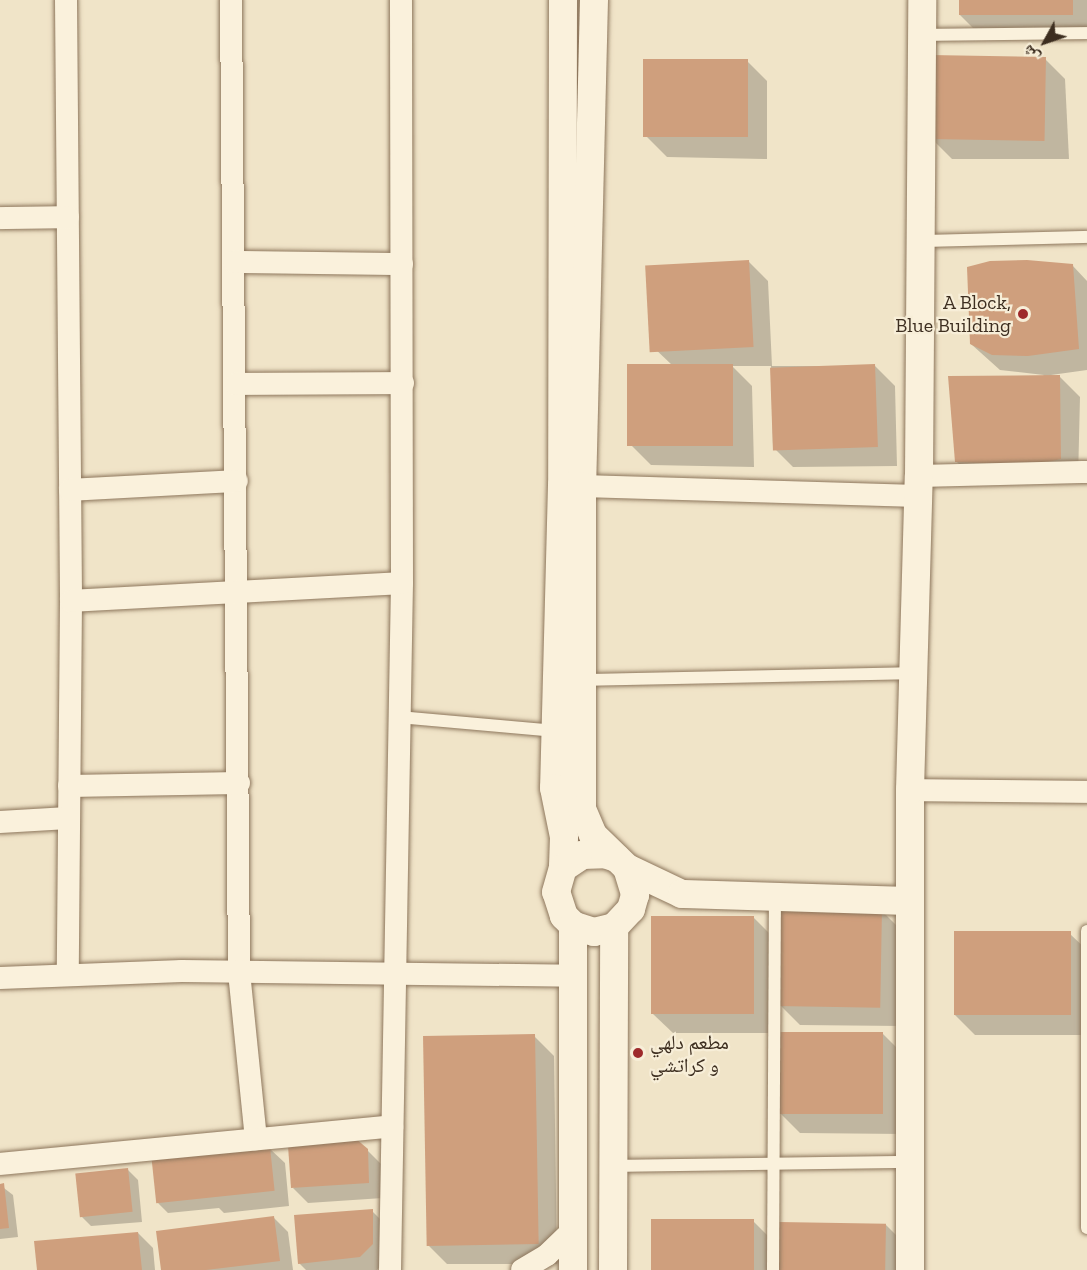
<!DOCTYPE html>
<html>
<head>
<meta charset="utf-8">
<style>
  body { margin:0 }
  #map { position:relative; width:1087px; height:1270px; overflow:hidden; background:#f0e4c8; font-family:"Zilla Slab","Noto Naskh Arabic",serif }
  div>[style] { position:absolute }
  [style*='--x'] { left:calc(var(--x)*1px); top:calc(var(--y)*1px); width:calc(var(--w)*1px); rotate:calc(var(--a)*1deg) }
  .shadow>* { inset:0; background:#0003 }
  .building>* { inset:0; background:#cf9f7d; transform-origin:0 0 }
  .roads { filter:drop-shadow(0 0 2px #8d765c) drop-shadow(0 0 2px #8d765c) }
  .service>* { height:12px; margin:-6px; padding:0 6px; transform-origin:6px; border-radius:6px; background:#faf1dc }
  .minor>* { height:22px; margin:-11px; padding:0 11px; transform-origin:11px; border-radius:11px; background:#faf1dc }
  .tertiary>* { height:28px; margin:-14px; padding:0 14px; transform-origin:14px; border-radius:14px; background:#faf1dc }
  .dots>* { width:16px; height:16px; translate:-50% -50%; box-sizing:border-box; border:3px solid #f7eed8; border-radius:50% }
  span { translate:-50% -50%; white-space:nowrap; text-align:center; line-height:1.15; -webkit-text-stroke:4.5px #f7eed8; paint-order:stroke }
  .poi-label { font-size:20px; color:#3d2e20 }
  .right { translate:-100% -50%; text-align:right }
  .left { translate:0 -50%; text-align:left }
  .north { position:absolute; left:1015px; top:12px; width:60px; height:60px; -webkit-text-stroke:4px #f7eed8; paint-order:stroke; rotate:230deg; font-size:16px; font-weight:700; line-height:24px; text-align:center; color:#3d2e20 }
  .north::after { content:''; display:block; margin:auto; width:21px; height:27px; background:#3d2e20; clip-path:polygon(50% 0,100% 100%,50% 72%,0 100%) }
</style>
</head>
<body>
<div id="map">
  <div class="shadow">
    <div style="clip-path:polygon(960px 0,1087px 0,1087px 36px,980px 35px,960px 15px)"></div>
    <div style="clip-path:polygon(1045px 59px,1065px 79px,1069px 159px,952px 159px,932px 139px)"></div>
    <div style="clip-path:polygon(747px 61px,767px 81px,767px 159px,667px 157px,647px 137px)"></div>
    <div style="clip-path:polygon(748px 261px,768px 281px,772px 366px,875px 366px,895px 386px,897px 466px,793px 467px,773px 447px,771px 366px,732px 366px,752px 386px,754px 467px,651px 465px,631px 445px,672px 365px,652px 346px)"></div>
    <div style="clip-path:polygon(1072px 265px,1087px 281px,1087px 370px,1051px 375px,1060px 377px,1080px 397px,1078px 480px,976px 481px,956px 461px,1044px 375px,1000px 370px,971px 344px)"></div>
    <div style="clip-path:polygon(881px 910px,901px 930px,901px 1026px,800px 1025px,780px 1005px)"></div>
    <div style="clip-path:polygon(754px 918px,774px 938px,774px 1033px,673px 1033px,653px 1014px)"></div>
    <div style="clip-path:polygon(1070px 934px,1087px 950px,1087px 1035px,975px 1035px,955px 1015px)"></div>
    <div style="clip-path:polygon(883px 1034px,903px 1054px,903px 1134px,800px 1133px,780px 1113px)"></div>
    <div style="clip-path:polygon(534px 1036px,554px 1056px,557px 1264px,447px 1264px,427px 1244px)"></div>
    <div style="clip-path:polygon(269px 1148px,285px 1163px,289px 1206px,224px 1213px,219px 1208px,168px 1213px,158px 1203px)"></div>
    <div style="clip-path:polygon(367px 1150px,382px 1165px,383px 1198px,308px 1203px,293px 1188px)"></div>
    <div style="clip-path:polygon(128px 1170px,138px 1180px,142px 1222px,91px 1226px,81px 1216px)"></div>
    <div style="clip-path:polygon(0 1185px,13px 1195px,18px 1237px,0 1239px)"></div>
    <div style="clip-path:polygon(372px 1211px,387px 1226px,387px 1259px,377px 1270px,306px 1270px,299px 1263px)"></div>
    <div style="clip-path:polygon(273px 1217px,288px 1232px,293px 1270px,162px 1270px)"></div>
    <div style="clip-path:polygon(753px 1221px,773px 1241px,773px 1270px,653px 1270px)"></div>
    <div style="clip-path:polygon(886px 1225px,906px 1245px,906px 1270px,780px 1270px)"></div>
    <div style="clip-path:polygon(138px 1233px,153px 1248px,155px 1270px,39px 1270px)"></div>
  </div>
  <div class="building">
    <div style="left:959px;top:0;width:114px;height:15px"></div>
    <div style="left:930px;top:55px;width:116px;height:84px;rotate:1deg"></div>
    <div style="left:643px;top:59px;width:105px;height:78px"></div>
    <div style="left:749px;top:260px;width:87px;height:104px;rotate:87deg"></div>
    <div style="clip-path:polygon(1027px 260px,1073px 264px,1079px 349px,1028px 356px,992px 355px,970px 344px,967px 267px,990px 261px)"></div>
    <div style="left:627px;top:364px;width:106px;height:82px"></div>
    <div style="left:875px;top:364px;width:83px;height:105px;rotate:88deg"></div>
    <div style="clip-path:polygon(1060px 375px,1061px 459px,1034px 465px,955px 462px,948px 376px)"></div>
    <div style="left:778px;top:907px;width:104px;height:99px;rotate:1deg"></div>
    <div style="left:651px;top:916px;width:103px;height:98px"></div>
    <div style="left:954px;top:931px;width:117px;height:84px"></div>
    <div style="left:779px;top:1032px;width:104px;height:82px"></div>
    <div style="left:535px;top:1034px;width:210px;height:112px;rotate:89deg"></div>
    <div style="clip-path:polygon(355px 1138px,368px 1149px,369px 1183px,291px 1188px,288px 1146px)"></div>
    <div style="left:270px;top:1147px;width:44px;height:119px;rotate:84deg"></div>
    <div style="left:128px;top:1168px;width:44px;height:53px;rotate:84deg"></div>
    <div style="clip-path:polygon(4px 1183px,9px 1228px,0 1229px,0 1184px)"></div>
    <div style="clip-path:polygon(373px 1209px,373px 1244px,360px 1257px,298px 1264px,294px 1215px)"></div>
    <div style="clip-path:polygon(274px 1216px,280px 1261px,206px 1270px,161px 1270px,156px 1231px)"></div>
    <div style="left:651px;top:1219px;width:103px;height:51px"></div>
    <div style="left:779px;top:1222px;width:107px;height:48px;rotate:1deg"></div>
    <div style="clip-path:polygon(138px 1232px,142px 1270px,37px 1270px,34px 1241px)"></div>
  </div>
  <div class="roads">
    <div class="service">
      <div style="--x:922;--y:35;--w:165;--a:-0.7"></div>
      <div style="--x:920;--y:241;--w:167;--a:-1.4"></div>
      <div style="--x:583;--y:680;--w:331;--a:-1.2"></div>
      <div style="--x:399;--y:717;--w:157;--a:5.1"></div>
      <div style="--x:1087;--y:931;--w:297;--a:90"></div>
      <div style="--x:614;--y:1166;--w:295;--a:-0.8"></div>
      <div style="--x:773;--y:1270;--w:371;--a:-89.7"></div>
    </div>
    <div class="minor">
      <div style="--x:66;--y:0;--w:601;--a:89.52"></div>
      <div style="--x:71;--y:601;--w:373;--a:90.5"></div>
      <div style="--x:231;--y:0;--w:972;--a:89.53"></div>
      <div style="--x:239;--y:972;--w:168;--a:84.2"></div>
      <div style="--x:0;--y:218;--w:68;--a:-0.8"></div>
      <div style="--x:234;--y:262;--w:168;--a:0.7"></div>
      <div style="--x:236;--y:384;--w:167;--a:-0.3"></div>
      <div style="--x:919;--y:476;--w:168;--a:-1.4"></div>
      <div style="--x:582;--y:486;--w:336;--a:1.7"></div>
      <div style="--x:70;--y:490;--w:167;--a:-3.1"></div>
      <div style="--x:71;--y:601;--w:331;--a:-3.1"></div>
      <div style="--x:69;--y:786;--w:170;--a:-1"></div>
      <div style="--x:910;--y:790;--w:177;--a:0.6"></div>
      <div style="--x:0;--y:822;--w:68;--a:-3.4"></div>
      <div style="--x:0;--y:978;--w:182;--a:-2.2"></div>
      <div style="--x:182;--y:971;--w:393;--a:0.7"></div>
      <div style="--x:0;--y:1164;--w:394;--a:-5.5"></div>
      <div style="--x:390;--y:1270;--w:687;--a:-89"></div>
      <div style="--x:402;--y:583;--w:583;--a:-90.1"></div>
      <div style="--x:522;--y:1270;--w:29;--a:-31"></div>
      <div style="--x:547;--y:1255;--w:36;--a:-44"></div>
    </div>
    <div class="tertiary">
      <div style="--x:563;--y:0;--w:485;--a:90.1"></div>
      <div style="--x:562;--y:485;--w:303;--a:91.5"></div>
      <div style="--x:554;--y:788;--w:50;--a:78.5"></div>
      <div style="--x:564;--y:837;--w:31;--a:92"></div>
      <div style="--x:594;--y:0;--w:486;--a:91.4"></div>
      <div style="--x:582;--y:486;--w:323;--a:90"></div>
      <div style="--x:582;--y:809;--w:28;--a:67"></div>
      <div style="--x:593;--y:835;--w:47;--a:44.1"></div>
      <div style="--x:627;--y:868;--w:28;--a:73"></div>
      <div style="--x:635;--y:895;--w:15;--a:106"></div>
      <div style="--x:631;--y:909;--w:25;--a:133"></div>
      <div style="--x:614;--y:927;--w:21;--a:166"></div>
      <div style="--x:594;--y:932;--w:22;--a:-162"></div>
      <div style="--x:573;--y:925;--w:13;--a:-135"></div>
      <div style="--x:564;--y:916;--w:25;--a:-108"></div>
      <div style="--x:556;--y:892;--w:25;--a:-74"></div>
      <div style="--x:563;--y:868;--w:23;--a:-34"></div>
      <div style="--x:582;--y:855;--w:23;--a:-2"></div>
      <div style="--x:605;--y:854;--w:12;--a:20"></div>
      <div style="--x:627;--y:868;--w:61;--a:25.3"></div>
      <div style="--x:682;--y:894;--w:228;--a:1.8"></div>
      <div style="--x:573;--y:1270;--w:345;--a:-90"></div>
      <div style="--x:613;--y:1270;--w:343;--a:-89.8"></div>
      <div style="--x:910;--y:1270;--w:480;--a:-90"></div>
      <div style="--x:910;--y:790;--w:314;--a:-88.4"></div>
      <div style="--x:919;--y:476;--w:476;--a:-89.6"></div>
    </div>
  </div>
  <div class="dots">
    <div style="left:1023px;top:314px;background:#9e2a2b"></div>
    <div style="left:638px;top:1053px;background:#9e2a2b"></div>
  </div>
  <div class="poi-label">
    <span class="right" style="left:1011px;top:314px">A Block,<br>Blue Building</span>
    <span class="left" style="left:650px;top:1054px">مطعم دلهي<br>و كراتشي</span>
  </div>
  <div class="north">ش</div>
</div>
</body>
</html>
